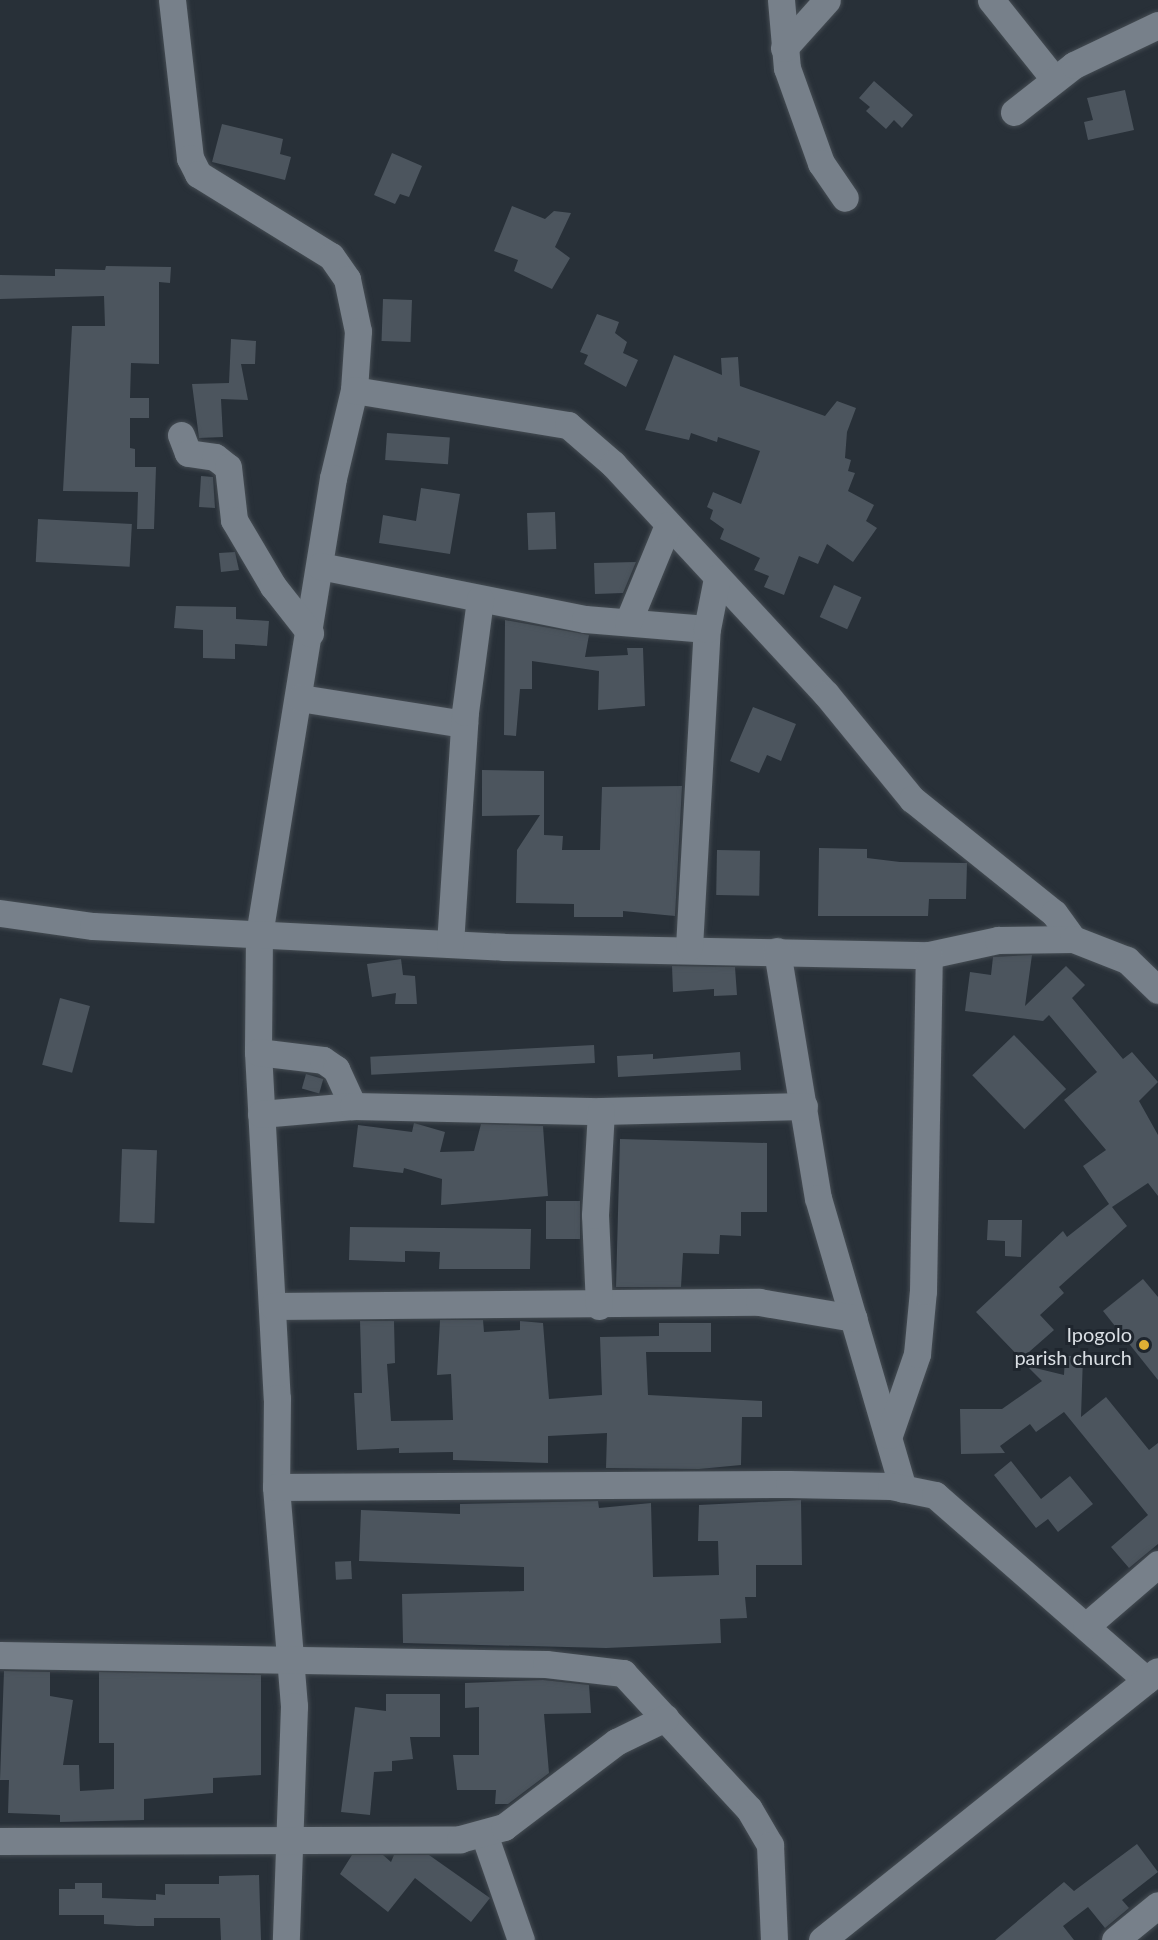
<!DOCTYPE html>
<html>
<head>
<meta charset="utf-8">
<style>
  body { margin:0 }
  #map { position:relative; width:1158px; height:1940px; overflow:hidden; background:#283038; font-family:Lato,sans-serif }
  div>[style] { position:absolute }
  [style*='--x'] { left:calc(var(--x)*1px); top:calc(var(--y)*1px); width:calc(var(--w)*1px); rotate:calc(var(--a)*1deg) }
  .building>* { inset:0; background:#4c555e; transform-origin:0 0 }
  .roads { filter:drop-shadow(0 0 2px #454c53) drop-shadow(0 0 2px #454c53) }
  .minor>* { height:27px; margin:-13.5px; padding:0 13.5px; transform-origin:13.5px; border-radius:13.5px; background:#77808a }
  .dots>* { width:16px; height:16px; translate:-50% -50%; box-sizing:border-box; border:3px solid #1f262e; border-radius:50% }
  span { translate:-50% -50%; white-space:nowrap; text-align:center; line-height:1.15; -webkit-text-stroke:6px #1f262e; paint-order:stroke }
  .poi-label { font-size:20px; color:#dadfe4 }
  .right { translate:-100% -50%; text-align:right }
</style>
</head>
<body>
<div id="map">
  <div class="building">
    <div style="clip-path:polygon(874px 81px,913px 115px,902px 128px,894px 120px,886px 129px,866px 111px,870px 107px,859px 98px)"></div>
    <div style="clip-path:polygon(1125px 90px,1134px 130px,1088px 140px,1084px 122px,1093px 120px,1087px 98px)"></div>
    <div style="clip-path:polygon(222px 124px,283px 139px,280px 154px,291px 157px,285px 180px,212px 162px)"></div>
    <div style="clip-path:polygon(392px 153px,422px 166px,409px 197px,400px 194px,395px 204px,374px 195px)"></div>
    <div style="clip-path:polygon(512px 206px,545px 219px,554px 211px,571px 213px,555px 247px,570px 258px,552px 289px,514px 271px,518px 260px,494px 251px)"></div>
    <div style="clip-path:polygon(106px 266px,171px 267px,170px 283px,159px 282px,159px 364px,131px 363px,130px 398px,149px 398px,149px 418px,130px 418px,130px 448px,135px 449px,135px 467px,156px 467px,154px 529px,137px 529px,138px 492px,63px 491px,72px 326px,105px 326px,104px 296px,0 299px,0 275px,55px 276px,55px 269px,105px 270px)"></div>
    <div style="left:383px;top:299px;width:29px;height:42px;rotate:2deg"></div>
    <div style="clip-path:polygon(597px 314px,619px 322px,615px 333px,627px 342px,623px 353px,638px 360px,626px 387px,584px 364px,588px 355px,580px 352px)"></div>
    <div style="clip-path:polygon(231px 339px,256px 341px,255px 364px,241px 364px,248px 400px,221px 399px,223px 437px,199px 438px,192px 384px,229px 383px)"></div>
    <div style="clip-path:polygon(674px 355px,722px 375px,721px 358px,738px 357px,740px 386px,825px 416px,837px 401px,856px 408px,847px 432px,845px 458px,851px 460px,848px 471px,855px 473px,848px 491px,874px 505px,866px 521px,877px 528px,853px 562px,827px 544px,818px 564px,799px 556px,784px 595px,764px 587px,769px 576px,754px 570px,760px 558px,720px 539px,724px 529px,710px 519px,713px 510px,707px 507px,713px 492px,741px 504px,760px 451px,718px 437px,717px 442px,691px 433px,689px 440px,645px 430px)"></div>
    <div style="left:387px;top:433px;width:63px;height:27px;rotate:4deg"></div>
    <div style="clip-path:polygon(201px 476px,213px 477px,215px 508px,199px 507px)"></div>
    <div style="clip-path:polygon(421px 488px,460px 494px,450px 554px,379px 543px,383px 515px,416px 521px)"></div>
    <div style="left:555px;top:512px;width:37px;height:28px;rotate:88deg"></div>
    <div style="left:38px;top:519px;width:94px;height:43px;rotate:3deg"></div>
    <div style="clip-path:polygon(235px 552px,239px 570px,221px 572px,219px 553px)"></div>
    <div style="clip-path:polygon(636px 562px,623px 593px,595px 594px,594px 563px)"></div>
    <div style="left:834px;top:585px;width:30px;height:35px;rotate:24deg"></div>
    <div style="clip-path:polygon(176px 606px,236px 607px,236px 619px,269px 621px,267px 646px,235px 644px,235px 659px,203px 658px,203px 630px,174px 628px)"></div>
    <div style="clip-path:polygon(505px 620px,589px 635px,585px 657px,628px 655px,627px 648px,643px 648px,645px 706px,598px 710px,599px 671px,532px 661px,532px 689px,520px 689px,516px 736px,504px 735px)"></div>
    <div style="clip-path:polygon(753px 707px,796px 724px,781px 761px,767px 755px,759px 773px,730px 761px)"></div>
    <div style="clip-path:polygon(482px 770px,544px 771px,544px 835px,563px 836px,562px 850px,600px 850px,602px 787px,682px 786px,675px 916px,623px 911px,623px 917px,574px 917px,574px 904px,516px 903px,517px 850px,540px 815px,482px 816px)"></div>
    <div style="clip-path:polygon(819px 848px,867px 849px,867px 858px,900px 862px,967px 863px,966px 899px,929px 899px,928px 916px,818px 916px)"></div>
    <div style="left:717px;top:850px;width:43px;height:45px;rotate:1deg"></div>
    <div style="clip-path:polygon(1032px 955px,1025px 1006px,1066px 966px,1085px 985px,1072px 998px,1123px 1059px,1132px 1052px,1158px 1082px,1139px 1101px,1158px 1135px,1158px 1196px,1148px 1183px,1112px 1207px,1127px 1226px,1059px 1287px,1064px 1293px,1040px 1315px,1054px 1330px,1021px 1359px,976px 1312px,1063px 1231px,1067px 1237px,1109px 1204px,1083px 1166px,1106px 1150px,1064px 1100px,1097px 1072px,1049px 1015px,1043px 1021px,965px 1011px,970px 972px,991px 975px,993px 957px)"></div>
    <div style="clip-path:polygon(401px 959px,403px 975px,415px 976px,417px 1004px,395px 1004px,396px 993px,372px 997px,367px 964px)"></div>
    <div style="clip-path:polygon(672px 966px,735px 967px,737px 995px,714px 996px,714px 989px,673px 992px)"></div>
    <div style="left:60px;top:998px;width:31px;height:69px;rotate:15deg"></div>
    <div style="left:1014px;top:1035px;width:75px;height:58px;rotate:46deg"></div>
    <div style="left:594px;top:1045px;width:18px;height:224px;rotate:87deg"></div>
    <div style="clip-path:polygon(740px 1052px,741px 1070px,618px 1077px,617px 1056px,653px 1054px,653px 1059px)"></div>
    <div style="left:306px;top:1074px;width:18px;height:15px;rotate:16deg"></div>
    <div style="clip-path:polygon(414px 1123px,445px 1132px,440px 1152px,474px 1151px,481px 1124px,543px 1126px,548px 1196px,441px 1205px,442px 1179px,404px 1168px,403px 1173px,353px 1167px,358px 1125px,412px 1132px)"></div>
    <div style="clip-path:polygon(620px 1139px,767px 1143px,767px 1212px,741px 1212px,741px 1236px,720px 1235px,719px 1254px,683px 1253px,681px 1287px,616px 1287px)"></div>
    <div style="left:122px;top:1149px;width:35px;height:73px;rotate:2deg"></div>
    <div style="left:580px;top:1201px;width:38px;height:34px;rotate:90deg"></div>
    <div style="clip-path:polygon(988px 1220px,1022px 1220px,1021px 1257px,1005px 1256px,1005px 1241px,987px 1240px)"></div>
    <div style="clip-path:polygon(350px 1227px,531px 1229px,530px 1269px,439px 1269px,440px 1252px,405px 1251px,405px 1262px,349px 1260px)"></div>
    <div style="clip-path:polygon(1143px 1279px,1158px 1297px,1158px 1380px,1103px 1311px)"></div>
    <div style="clip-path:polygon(440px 1320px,483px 1320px,484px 1332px,520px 1330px,520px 1321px,543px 1323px,549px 1399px,602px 1395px,600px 1337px,659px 1336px,659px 1323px,711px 1323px,711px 1352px,646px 1352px,648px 1395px,762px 1401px,762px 1417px,742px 1417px,741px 1465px,699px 1469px,606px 1468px,607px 1433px,548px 1436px,548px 1463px,453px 1460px,453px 1452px,399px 1453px,399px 1448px,357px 1450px,354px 1393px,362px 1393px,360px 1321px,394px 1321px,395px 1363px,387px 1364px,391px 1421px,453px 1420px,451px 1374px,437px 1375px)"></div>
    <div style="clip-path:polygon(1065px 1356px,1083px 1356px,1081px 1417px,1106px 1397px,1149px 1450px,1158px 1443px,1158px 1544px,1129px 1568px,1111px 1547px,1148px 1515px,1064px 1412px,1036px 1432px,1030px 1424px,1000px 1446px,1005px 1453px,961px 1454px,960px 1409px,1002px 1409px,1042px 1381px,1027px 1366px,1064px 1375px)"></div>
    <div style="clip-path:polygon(1011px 1461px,1041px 1499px,1070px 1476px,1093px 1504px,1058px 1532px,1048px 1519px,1036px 1528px,994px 1475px)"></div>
    <div style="clip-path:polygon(801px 1500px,802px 1565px,756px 1565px,756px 1597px,745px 1597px,747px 1618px,720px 1619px,721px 1643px,606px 1648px,403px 1643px,402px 1594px,524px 1591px,524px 1567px,359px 1561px,361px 1510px,460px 1514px,460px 1504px,598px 1501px,599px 1508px,651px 1503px,653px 1577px,719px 1575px,718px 1541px,698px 1541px,699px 1505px)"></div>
    <div style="left:351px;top:1561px;width:18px;height:16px;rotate:87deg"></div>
    <div style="clip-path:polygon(4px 1671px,50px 1672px,50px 1696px,73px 1700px,63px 1765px,79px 1765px,80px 1791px,114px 1789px,114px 1743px,99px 1743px,99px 1672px,261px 1675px,261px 1775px,213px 1778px,213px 1793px,144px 1799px,144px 1820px,60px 1822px,60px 1815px,8px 1813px,9px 1780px,0 1780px)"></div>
    <div style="clip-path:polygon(543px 1680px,589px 1685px,591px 1713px,544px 1714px,549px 1773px,508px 1804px,495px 1804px,496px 1790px,457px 1790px,453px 1755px,479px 1755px,479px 1707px,465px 1708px,465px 1683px)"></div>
    <div style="clip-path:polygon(386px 1694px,440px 1694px,440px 1737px,410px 1737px,413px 1759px,392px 1761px,392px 1771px,374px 1772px,370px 1815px,341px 1812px,355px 1707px,386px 1711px)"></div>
    <div style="clip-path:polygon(1137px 1844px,1158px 1872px,1122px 1900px,1129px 1908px,1105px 1928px,1088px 1907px,1063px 1926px,1074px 1940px,995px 1940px,1064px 1882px,1074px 1891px)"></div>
    <div style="clip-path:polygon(352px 1855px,383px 1855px,391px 1862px,394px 1855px,429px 1855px,490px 1898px,471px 1922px,415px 1878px,388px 1912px,340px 1874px)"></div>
    <div style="clip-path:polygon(259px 1875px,261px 1940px,221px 1940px,220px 1918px,154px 1918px,154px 1926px,137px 1926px,104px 1924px,104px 1915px,59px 1915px,59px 1889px,75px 1889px,75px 1883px,102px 1883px,102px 1898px,156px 1900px,156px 1894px,165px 1895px,165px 1884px,219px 1884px,219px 1876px)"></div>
  </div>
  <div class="roads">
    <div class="minor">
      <div style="--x:172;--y:0;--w:159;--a:83.5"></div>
      <div style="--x:190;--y:158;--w:18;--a:63"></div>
      <div style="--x:198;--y:174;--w:156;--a:31.7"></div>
      <div style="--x:331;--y:256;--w:28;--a:55"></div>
      <div style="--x:347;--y:279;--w:53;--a:78.1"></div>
      <div style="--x:358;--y:331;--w:59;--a:93.9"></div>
      <div style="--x:354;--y:390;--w:90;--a:103.4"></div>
      <div style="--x:333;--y:478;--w:462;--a:99.2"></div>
      <div style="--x:259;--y:934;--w:118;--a:90.5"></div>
      <div style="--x:258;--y:1052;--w:347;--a:86.9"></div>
      <div style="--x:277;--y:1398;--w:89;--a:90.6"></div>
      <div style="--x:276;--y:1487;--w:220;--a:85.3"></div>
      <div style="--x:294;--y:1706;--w:234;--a:92"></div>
      <div style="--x:781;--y:0;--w:68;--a:85"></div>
      <div style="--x:787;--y:68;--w:101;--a:70.3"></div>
      <div style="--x:821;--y:163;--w:42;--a:55.6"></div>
      <div style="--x:991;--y:0;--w:101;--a:51.4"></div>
      <div style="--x:784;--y:48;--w:64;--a:-48.1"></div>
      <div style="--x:1014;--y:112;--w:76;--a:-38.1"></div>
      <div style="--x:1074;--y:65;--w:93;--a:-25.5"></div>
      <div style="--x:354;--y:390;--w:217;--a:9.3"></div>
      <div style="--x:568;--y:425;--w:60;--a:40.9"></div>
      <div style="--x:613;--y:464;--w:313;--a:47.2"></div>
      <div style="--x:826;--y:694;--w:136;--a:50.7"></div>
      <div style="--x:912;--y:799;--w:182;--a:38.8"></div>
      <div style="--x:1054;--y:913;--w:32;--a:54"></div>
      <div style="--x:181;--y:435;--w:19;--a:69"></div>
      <div style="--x:188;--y:453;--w:27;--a:8"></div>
      <div style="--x:215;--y:457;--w:16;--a:38"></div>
      <div style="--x:228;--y:467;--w:53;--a:83.5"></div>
      <div style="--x:234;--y:520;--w:77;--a:59.4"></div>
      <div style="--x:273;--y:586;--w:60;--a:51.8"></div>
      <div style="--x:320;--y:566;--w:270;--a:11.3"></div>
      <div style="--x:585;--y:619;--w:122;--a:4.7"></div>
      <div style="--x:628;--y:622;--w:105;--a:-67.6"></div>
      <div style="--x:300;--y:698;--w:166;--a:9"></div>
      <div style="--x:0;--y:913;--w:94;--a:8"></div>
      <div style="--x:93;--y:926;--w:411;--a:2.9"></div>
      <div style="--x:503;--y:947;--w:426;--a:1.1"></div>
      <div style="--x:929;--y:955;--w:71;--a:-12.3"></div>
      <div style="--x:998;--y:940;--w:75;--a:-0.8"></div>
      <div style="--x:1073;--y:939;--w:58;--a:21.3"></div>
      <div style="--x:1127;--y:960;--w:43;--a:44.1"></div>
      <div style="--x:450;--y:944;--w:232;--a:-86.3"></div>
      <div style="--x:465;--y:712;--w:114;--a:-82.4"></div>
      <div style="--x:689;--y:947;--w:319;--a:-86.8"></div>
      <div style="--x:707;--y:629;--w:52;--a:-78.9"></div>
      <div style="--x:777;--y:951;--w:250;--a:80.6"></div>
      <div style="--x:818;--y:1198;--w:303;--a:73.7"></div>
      <div style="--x:258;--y:1052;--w:65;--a:7"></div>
      <div style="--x:323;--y:1060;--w:16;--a:35"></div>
      <div style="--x:336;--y:1069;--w:41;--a:65.3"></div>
      <div style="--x:261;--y:1114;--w:92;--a:-5"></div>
      <div style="--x:353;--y:1106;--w:248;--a:1.2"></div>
      <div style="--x:601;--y:1111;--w:203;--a:-1.4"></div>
      <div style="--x:273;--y:1306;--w:486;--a:-0.5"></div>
      <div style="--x:759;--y:1302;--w:96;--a:9.6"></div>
      <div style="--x:599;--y:1306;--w:91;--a:-92.5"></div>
      <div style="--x:595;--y:1215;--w:104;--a:-86.7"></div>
      <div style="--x:889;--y:1435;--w:86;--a:-70.9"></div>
      <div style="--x:917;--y:1354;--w:63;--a:-84.6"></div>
      <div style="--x:923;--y:1291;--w:336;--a:-89"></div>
      <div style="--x:276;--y:1487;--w:513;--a:-0.34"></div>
      <div style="--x:789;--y:1484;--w:102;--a:1.1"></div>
      <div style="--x:891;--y:1486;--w:45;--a:11.6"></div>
      <div style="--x:935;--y:1495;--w:281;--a:41.2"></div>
      <div style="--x:1086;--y:1626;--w:95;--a:-40.7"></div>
      <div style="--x:0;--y:1655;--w:546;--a:0.94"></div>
      <div style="--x:546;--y:1664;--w:78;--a:6.7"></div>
      <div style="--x:623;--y:1673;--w:185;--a:47.2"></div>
      <div style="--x:749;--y:1809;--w:42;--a:59.7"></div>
      <div style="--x:770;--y:1845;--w:95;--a:87.6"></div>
      <div style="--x:484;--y:1834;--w:112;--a:70.8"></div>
      <div style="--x:0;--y:1841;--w:460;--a:-0.2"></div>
      <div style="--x:460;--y:1839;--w:46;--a:-15.3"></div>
      <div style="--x:504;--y:1827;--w:141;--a:-37.2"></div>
      <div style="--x:616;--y:1742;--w:55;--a:-26.1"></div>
      <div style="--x:822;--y:1940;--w:430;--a:-38.7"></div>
      <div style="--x:1115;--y:1940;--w:55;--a:-39.1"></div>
    </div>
  </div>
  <div class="dots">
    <div style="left:1144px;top:1345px;background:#e0b034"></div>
  </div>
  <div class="poi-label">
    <span class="right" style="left:1132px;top:1346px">Ipogolo<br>parish church</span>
  </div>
</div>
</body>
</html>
